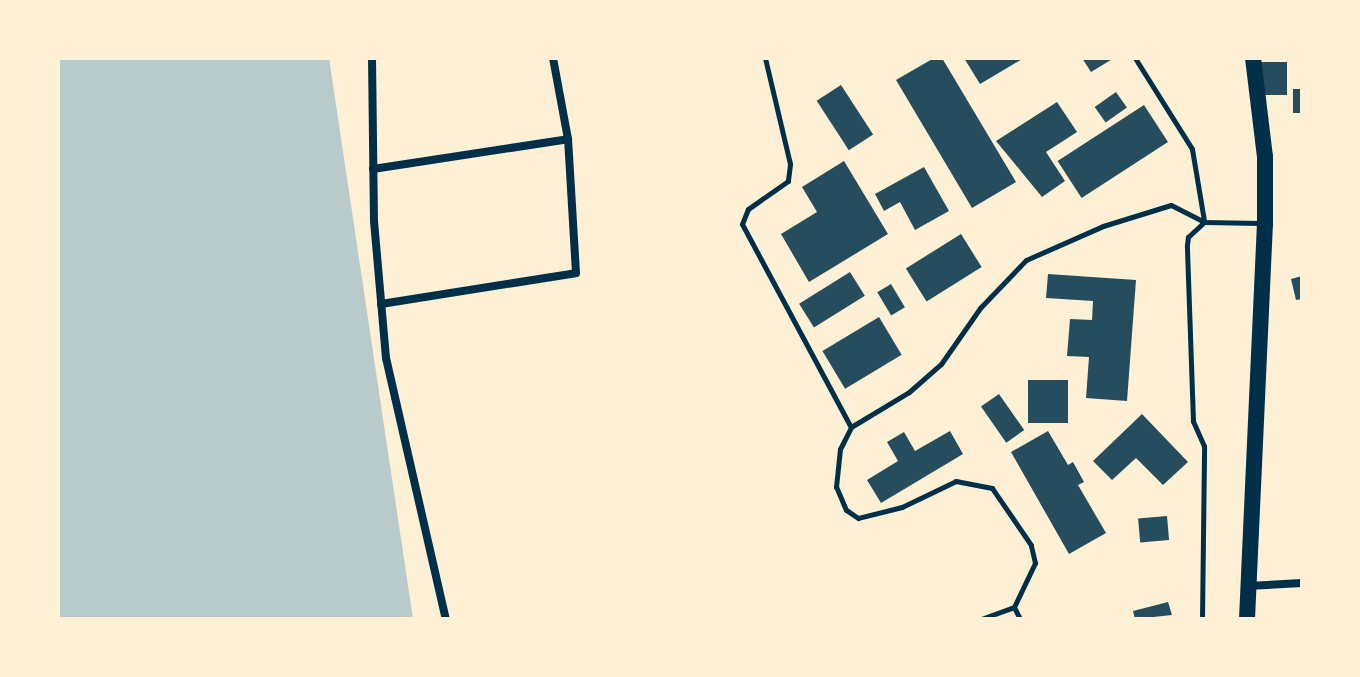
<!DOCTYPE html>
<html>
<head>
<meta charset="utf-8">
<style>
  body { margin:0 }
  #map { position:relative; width:1360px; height:677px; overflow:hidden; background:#fdf0d5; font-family:Georgia,serif }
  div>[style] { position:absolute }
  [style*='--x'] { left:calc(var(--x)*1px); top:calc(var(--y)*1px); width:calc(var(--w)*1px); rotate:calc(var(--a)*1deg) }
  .green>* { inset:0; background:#b9caca }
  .building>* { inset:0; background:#264d5e; transform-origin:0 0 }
  .service>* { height:5px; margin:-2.5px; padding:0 2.5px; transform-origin:2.5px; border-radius:2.5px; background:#003049 }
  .minor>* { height:8px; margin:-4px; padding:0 4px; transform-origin:4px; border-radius:4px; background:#003049 }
  .primary>* { height:16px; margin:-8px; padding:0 8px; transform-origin:8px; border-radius:8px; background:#003049 }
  span { translate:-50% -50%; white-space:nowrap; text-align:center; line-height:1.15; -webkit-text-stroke:6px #fdf0d5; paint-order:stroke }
  .frame { position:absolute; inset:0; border:60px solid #fdf0d5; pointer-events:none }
</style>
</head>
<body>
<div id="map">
  <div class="green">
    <div style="clip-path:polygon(58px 58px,329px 58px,413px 619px,58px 619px)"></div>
  </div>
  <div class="building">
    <div style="clip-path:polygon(934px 58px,942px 58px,1016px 182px,972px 208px,896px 80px)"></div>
    <div style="clip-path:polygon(964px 58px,1024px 58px,980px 84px)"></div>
    <div style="clip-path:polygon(1082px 58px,1114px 58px,1091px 72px)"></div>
    <div style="left:1287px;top:62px;width:33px;height:27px;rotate:90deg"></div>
    <div style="left:841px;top:85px;width:59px;height:29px;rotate:57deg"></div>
    <div style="left:1293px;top:89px;width:9px;height:24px"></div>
    <div style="left:1116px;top:92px;width:19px;height:26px;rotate:55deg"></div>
    <div style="clip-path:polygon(1057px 102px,1077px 132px,1046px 152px,1065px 181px,1042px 197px,996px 141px)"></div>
    <div style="left:1144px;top:105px;width:44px;height:103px;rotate:57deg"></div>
    <div style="clip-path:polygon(844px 161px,888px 234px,809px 282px,781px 234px,817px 212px,802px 187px)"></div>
    <div style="clip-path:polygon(924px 167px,949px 211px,915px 230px,900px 202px,884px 211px,875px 194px)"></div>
    <div style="left:961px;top:234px;width:39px;height:65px;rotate:58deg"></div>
    <div style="left:850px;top:272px;width:28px;height:60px;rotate:58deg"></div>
    <div style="clip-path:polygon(1048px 274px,1136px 280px,1127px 401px,1086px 398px,1089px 357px,1067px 356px,1070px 319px,1092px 320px,1093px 301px,1046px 298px)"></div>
    <div style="clip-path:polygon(1302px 276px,1302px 299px,1296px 300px,1291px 279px)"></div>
    <div style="left:891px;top:284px;width:27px;height:16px;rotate:59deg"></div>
    <div style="left:879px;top:317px;width:44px;height:66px;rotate:59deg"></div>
    <div style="left:1068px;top:380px;width:43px;height:40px;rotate:90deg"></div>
    <div style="left:999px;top:394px;width:44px;height:22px;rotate:55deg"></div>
    <div style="clip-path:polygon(1142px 414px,1188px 462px,1163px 485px,1136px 458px,1112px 480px,1093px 461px)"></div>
    <div style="clip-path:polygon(950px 431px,963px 454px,881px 503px,867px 480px,898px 461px,887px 442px,904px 432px,915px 451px)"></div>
    <div style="clip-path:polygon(1048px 431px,1068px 465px,1073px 462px,1084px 482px,1078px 485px,1106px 533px,1069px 554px,1011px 452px)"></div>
    <div style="left:1167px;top:516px;width:24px;height:29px;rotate:85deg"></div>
    <div style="clip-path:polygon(1168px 602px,1172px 615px,1135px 619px,1133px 611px)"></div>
  </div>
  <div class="service">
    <div style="--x:765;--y:58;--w:109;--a:76.7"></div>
    <div style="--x:790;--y:164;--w:17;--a:97"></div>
    <div style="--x:788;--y:181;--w:49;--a:145"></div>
    <div style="--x:748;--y:209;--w:16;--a:112"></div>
    <div style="--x:742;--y:224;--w:230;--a:61.8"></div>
    <div style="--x:1135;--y:58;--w:107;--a:57.9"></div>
    <div style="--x:1192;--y:149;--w:73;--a:80.5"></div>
    <div style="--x:981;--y:619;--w:35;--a:-20"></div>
    <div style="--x:1020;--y:619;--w:13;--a:-117"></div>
    <div style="--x:1014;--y:607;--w:49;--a:-64.5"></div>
    <div style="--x:1035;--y:563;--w:18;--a:-103"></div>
    <div style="--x:1031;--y:545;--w:69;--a:-124.4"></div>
    <div style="--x:992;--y:488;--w:37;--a:-169"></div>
    <div style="--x:956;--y:481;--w:60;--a:154.3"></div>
    <div style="--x:902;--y:507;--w:45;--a:166"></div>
    <div style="--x:858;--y:518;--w:14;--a:-146"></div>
    <div style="--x:846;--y:510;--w:25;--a:-113"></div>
    <div style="--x:836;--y:487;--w:38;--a:-84"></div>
    <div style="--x:840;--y:449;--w:25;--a:-63"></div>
    <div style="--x:851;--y:427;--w:68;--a:-31.1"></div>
    <div style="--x:909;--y:392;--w:43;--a:-41.2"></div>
    <div style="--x:941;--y:364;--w:68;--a:-55.1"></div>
    <div style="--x:980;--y:308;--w:66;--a:-46.2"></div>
    <div style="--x:1026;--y:260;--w:84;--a:-23.8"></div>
    <div style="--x:1103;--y:226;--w:71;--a:-17.2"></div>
    <div style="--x:1171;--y:205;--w:37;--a:27"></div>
    <div style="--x:1204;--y:222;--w:56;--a:1"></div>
    <div style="--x:1202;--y:619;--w:173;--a:-89.3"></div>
    <div style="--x:1204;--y:446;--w:27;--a:-114"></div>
    <div style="--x:1193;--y:421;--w:176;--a:-92"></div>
    <div style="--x:1187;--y:245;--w:8;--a:-83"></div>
    <div style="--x:1188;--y:237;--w:22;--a:-43"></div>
  </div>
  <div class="minor">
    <div style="--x:372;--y:58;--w:163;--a:89.3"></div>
    <div style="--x:374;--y:221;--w:138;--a:85"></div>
    <div style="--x:386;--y:358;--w:268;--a:77.1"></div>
    <div style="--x:373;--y:169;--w:197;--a:-8.7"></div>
    <div style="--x:381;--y:304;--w:197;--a:-9"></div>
    <div style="--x:576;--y:273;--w:134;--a:-93.4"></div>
    <div style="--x:568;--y:139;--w:82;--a:-100.5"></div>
    <div style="--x:1247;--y:586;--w:55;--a:-3.1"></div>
  </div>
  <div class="primary">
    <div style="--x:1247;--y:619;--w:395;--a:-87.4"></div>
    <div style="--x:1265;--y:224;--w:67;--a:-90"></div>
    <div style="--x:1265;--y:157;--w:100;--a:-96.9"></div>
  </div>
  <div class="frame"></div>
</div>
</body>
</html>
